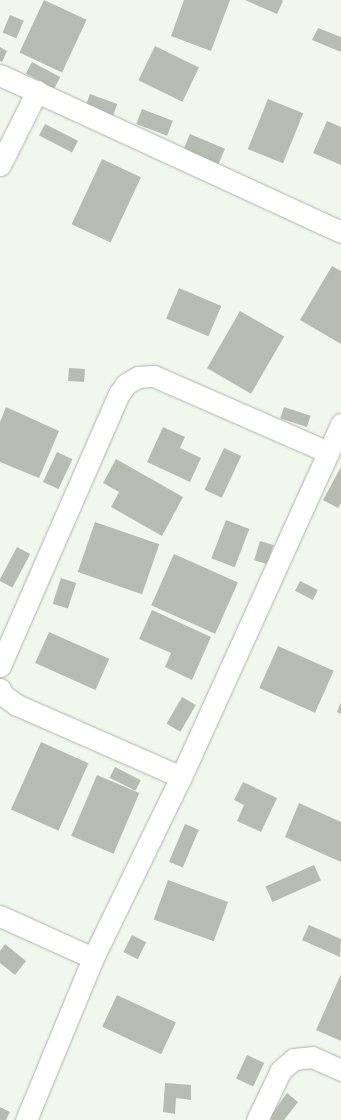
<!DOCTYPE html>
<html>
<head>
<meta charset="utf-8">
<style>
  body { margin:0 }
  #map { position:relative; width:341px; height:1120px; overflow:hidden; background:#f0f7ec; font-family:"Titillium Web",sans-serif }
  div>[style] { position:absolute }
  [style*='--x'] { left:calc(var(--x)*1px); top:calc(var(--y)*1px); width:calc(var(--w)*1px); rotate:calc(var(--a)*1deg) }
  .building>* { inset:0; background:#b5bdb2; transform-origin:0 0 }
  .roads { filter:drop-shadow(0 0 1px #acb3a9) drop-shadow(0 0 1px #acb3a9) }
  .minor>* { height:21px; margin:-10.5px; padding:0 10.5px; transform-origin:10.5px; border-radius:10.5px; background:#fff }
  span { translate:-50% -50%; white-space:nowrap; text-align:center; line-height:1.15; -webkit-text-stroke:3.5px #f0f7ec; paint-order:stroke }
</style>
</head>
<body>
<div id="map">
  <div class="building">
    <div style="left:44px;top:0;width:47px;height:58px;rotate:25deg"></div>
    <div style="clip-path:polygon(184px 0,230px 0,211px 51px,171px 36px)"></div>
    <div style="clip-path:polygon(245px 0,282px 0,283px 1px,277px 14px)"></div>
    <div style="left:10px;top:15px;width:15px;height:19px;rotate:23deg"></div>
    <div style="clip-path:polygon(318px 28px,341px 37px,341px 52px,312px 40px)"></div>
    <div style="left:155px;top:46px;width:49px;height:38px;rotate:26deg"></div>
    <div style="clip-path:polygon(0 47px,7px 51px,2px 62px,0 61px)"></div>
    <div style="left:32px;top:62px;width:32px;height:13px;rotate:28deg"></div>
    <div style="left:90px;top:94px;width:29px;height:15px;rotate:20deg"></div>
    <div style="left:268px;top:99px;width:38px;height:54px;rotate:22deg"></div>
    <div style="left:142px;top:109px;width:33px;height:16px;rotate:21deg"></div>
    <div style="clip-path:polygon(327px 121px,341px 127px,341px 165px,313px 153px)"></div>
    <div style="left:45px;top:124px;width:37px;height:13px;rotate:27deg"></div>
    <div style="left:190px;top:134px;width:38px;height:20px;rotate:23deg"></div>
    <div style="left:102px;top:159px;width:43px;height:72px;rotate:25deg"></div>
    <div style="clip-path:polygon(332px 266px,341px 271px,341px 344px,300px 320px)"></div>
    <div style="left:179px;top:288px;width:46px;height:33px;rotate:23deg"></div>
    <div style="left:240px;top:311px;width:51px;height:66px;rotate:30deg"></div>
    <div style="left:69px;top:368px;width:16px;height:13px;rotate:4deg"></div>
    <div style="clip-path:polygon(6px 407px,59px 431px,39px 478px,0 462px,0 422px)"></div>
    <div style="left:284px;top:407px;width:28px;height:12px;rotate:18deg"></div>
    <div style="clip-path:polygon(163px 427px,185px 437px,180px 448px,201px 458px,190px 482px,147px 462px)"></div>
    <div style="left:224px;top:448px;width:19px;height:46px;rotate:25deg"></div>
    <div style="left:57px;top:452px;width:17px;height:33px;rotate:25deg"></div>
    <div style="clip-path:polygon(116px 459px,183px 497px,162px 536px,111px 507px,119px 492px,103px 483px)"></div>
    <div style="clip-path:polygon(341px 467px,341px 503px,338px 508px,323px 500px)"></div>
    <div style="left:226px;top:520px;width:25px;height:41px;rotate:21deg"></div>
    <div style="left:95px;top:522px;width:68px;height:53px;rotate:19deg"></div>
    <div style="left:260px;top:541px;width:14px;height:20px;rotate:17deg"></div>
    <div style="left:17px;top:547px;width:15px;height:38px;rotate:28deg"></div>
    <div style="left:174px;top:554px;width:70px;height:56px;rotate:24deg"></div>
    <div style="left:61px;top:578px;width:16px;height:27px;rotate:18deg"></div>
    <div style="left:300px;top:581px;width:20px;height:11px;rotate:27deg"></div>
    <div style="clip-path:polygon(152px 610px,211px 637px,192px 680px,165px 667px,171px 653px,139px 639px)"></div>
    <div style="left:49px;top:632px;width:66px;height:34px;rotate:24deg"></div>
    <div style="left:278px;top:646px;width:61px;height:46px;rotate:24deg"></div>
    <div style="left:182px;top:697px;width:16px;height:31px;rotate:30deg"></div>
    <div style="clip-path:polygon(341px 702px,341px 714px,337px 712px)"></div>
    <div style="left:41px;top:742px;width:52px;height:74px;rotate:24deg"></div>
    <div style="left:115px;top:767px;width:29px;height:12px;rotate:27deg"></div>
    <div style="left:97px;top:775px;width:46px;height:66px;rotate:23deg"></div>
    <div style="clip-path:polygon(243px 782px,277px 798px,261px 832px,237px 821px,244px 805px,234px 800px)"></div>
    <div style="clip-path:polygon(299px 803px,341px 822px,341px 862px,285px 837px)"></div>
    <div style="left:185px;top:824px;width:15px;height:41px;rotate:23deg"></div>
    <div style="left:314px;top:865px;width:17px;height:53px;rotate:66deg"></div>
    <div style="left:168px;top:880px;width:64px;height:42px;rotate:20deg"></div>
    <div style="clip-path:polygon(309px 925px,341px 939px,340px 957px,302px 940px)"></div>
    <div style="left:132px;top:935px;width:16px;height:19px;rotate:27deg"></div>
    <div style="clip-path:polygon(5px 944px,26px 961px,15px 975px,0 963px,0 951px)"></div>
    <div style="clip-path:polygon(341px 974px,341px 1041px,316px 1030px)"></div>
    <div style="left:117px;top:995px;width:65px;height:35px;rotate:25deg"></div>
    <div style="left:247px;top:1055px;width:19px;height:26px;rotate:25deg"></div>
    <div style="clip-path:polygon(165px 1083px,191px 1085px,191px 1100px,176px 1098px,175px 1114px,163px 1112px)"></div>
    <div style="clip-path:polygon(287px 1093px,298px 1102px,284px 1120px,272px 1120px,269px 1118px)"></div>
    <div style="clip-path:polygon(0 1107px,10px 1112px,6px 1120px,0 1120px)"></div>
  </div>
  <div class="roads">
    <div class="minor">
      <div style="--x:0;--y:75;--w:375;--a:24.7"></div>
      <div style="--x:0;--y:165;--w:83;--a:-63.4"></div>
      <div style="--x:0;--y:666;--w:297;--a:-66.4"></div>
      <div style="--x:119;--y:394;--w:12;--a:-55"></div>
      <div style="--x:126;--y:384;--w:14;--a:-30"></div>
      <div style="--x:138;--y:377;--w:16;--a:-4"></div>
      <div style="--x:154;--y:376;--w:190;--a:23.6"></div>
      <div style="--x:0;--y:689;--w:7;--a:63"></div>
      <div style="--x:3;--y:695;--w:17;--a:36"></div>
      <div style="--x:17;--y:705;--w:179;--a:23.7"></div>
      <div style="--x:0;--y:916;--w:102;--a:24.3"></div>
      <div style="--x:26;--y:1120;--w:175;--a:-67.5"></div>
      <div style="--x:93;--y:958;--w:201;--a:-64.1"></div>
      <div style="--x:181;--y:777;--w:388;--a:-65.6"></div>
      <div style="--x:257;--y:1120;--w:55;--a:-64.4"></div>
      <div style="--x:281;--y:1070;--w:17;--a:-40"></div>
      <div style="--x:294;--y:1059;--w:18;--a:-6"></div>
      <div style="--x:312;--y:1057;--w:32;--a:24"></div>
    </div>
  </div>
</div>
</body>
</html>
